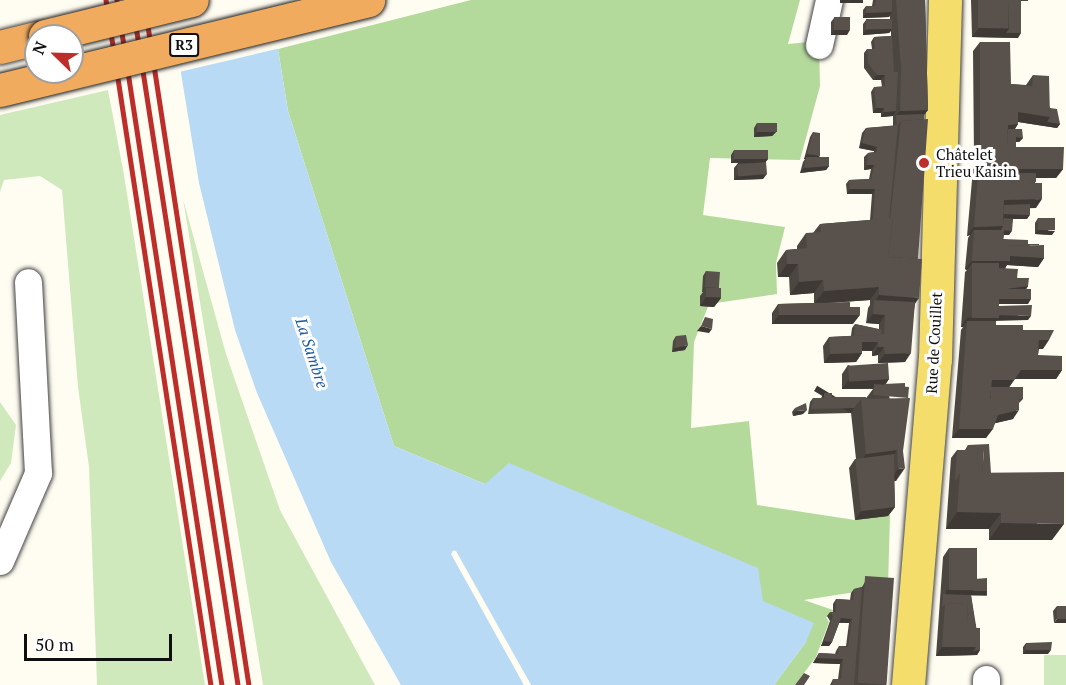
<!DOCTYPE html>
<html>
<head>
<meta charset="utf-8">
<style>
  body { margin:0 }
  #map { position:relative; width:1066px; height:685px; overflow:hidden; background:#fffdf2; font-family:"PT Serif",serif }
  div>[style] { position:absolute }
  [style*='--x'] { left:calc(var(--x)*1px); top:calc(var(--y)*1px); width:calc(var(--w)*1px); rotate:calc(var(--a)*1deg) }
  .green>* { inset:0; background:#d0e9bc; transform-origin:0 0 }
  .forest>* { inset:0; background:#b3da9b }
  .water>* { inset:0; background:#b8daf5 }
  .pier>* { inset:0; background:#fffdf2 }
  .roads { filter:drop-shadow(0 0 2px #424242) drop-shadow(0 0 2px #424242) }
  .minor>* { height:27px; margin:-13.5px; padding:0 13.5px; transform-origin:13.5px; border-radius:13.5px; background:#fff }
  .major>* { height:33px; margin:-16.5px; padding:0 16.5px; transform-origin:16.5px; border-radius:16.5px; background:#f5dd6b }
  .highway>* { height:33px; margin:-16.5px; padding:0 16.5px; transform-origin:16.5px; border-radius:16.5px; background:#f1ab5e }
  .rail>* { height:4.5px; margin:-2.25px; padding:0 2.25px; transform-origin:2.25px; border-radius:2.25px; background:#bd2d29 }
  .bridges { filter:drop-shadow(0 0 2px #202020) drop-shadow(0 0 2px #202020) }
  .highway-bridge>* { height:33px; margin:-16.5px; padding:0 16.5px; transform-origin:16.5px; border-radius:16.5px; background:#f1ab5e }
  .wall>* { inset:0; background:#4c4641 }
  .shaded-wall>* { inset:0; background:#3e3935; transform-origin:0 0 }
  .building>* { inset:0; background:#58514c; transform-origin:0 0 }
  .dots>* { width:16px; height:16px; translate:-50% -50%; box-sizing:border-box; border:3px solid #fff; border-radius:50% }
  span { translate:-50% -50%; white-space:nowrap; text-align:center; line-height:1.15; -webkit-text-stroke:6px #fff; paint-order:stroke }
  .shield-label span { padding:2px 4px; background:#fff; border:2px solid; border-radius:4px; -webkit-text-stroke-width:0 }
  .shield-label { font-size:14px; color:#0f0f0f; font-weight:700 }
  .poi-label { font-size:15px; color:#0f0f0f }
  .left { translate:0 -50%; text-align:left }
  .street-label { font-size:15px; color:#0f0f0f }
  .water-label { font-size:16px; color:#1a5ca0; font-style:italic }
  .north { position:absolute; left:24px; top:24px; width:60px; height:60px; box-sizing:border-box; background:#fff; border:2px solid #9f9f9f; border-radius:50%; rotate:293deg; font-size:16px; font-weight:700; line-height:24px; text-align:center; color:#0f0f0f }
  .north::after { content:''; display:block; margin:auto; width:21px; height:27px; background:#bd2d29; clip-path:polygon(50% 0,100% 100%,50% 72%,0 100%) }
  .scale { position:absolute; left:24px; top:634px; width:148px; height:27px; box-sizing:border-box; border:3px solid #0f0f0f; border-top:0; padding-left:8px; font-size:18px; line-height:21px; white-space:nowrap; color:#0f0f0f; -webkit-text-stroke:4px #fff; paint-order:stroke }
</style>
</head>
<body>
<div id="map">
  <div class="green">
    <div style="clip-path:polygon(108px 90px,124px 175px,205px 685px,97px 685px,89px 467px,78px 387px,62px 190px,40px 176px,4px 180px,0 192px,0 115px)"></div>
    <div style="clip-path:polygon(183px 199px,226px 354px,280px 510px,375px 685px,263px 685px)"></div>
    <div style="clip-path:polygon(0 402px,16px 425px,11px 463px,0 481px)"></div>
    <div style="left:1044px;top:655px;width:22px;height:30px"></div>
  </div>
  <div class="forest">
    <div style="clip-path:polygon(471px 0,800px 0,788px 44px,819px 41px,820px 86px,800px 160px,710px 158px,703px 215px,785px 227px,776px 263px,777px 294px,709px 304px,694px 342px,691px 428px,749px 421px,757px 505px,855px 520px,890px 515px,888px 587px,804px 600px,833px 610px,834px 617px,826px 617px,829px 622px,816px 657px,795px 685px,774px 685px,806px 642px,485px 484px,394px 446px,288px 111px,278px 49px)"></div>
  </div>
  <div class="water">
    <div style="clip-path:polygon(169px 0,270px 0,288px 111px,394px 446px,485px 484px,509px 463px,758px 568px,763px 601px,814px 623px,806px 642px,774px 685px,531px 685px,454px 550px,451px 554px,524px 685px,401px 685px,331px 562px,257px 393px,235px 330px,199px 183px)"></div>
  </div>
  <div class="pier">
    <div style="clip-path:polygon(166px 0,273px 0,281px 48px,179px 72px)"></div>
    <div style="clip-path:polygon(452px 551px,456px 551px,531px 685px,524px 685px)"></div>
  </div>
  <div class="roads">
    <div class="minor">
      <div style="--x:819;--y:45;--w:46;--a:-77.5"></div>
      <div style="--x:0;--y:561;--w:96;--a:-66.6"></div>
      <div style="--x:38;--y:473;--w:191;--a:-93"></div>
      <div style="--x:986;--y:685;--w:6;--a:-90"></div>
    </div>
    <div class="major">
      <div style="--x:908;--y:685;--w:327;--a:-85.3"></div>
      <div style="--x:935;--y:359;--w:359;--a:-88.4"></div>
    </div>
    <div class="highway">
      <div style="--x:0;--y:47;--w:37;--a:-14"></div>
    </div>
  </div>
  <div class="rail">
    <div style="--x:106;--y:0;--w:693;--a:81.29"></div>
    <div style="--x:117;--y:0;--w:693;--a:81.29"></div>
    <div style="--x:132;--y:0;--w:693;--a:81.2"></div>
    <div style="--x:144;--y:0;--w:693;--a:81.29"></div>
  </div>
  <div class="bridges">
    <div class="highway-bridge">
      <div style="--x:45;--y:36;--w:151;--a:-13.8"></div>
      <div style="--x:0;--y:90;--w:379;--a:-13.7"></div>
    </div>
  </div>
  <div class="wall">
    <div style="clip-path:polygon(873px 0,925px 0,928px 110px,924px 114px,915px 304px,905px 362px,878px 363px,878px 355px,872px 356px,872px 351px,862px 351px,862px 353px,856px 362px,824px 363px,823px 346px,829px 337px,851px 336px,852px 328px,855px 324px,879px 329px,879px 324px,866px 323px,868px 308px,870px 305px,870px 300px,827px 303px,850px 307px,853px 324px,772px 324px,772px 313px,778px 304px,814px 303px,814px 293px,790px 295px,789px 277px,778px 277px,777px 263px,786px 250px,797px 249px,797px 246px,806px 233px,813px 233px,820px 224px,870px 220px,872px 194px,847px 194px,846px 184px,849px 180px,869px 179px,871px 169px,864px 170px,864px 157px,868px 153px,874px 152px,874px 151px,859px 148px,862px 133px,866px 128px,893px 126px,893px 116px,881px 117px,881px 113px,873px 113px,871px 92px,874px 87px,882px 87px,881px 80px,873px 80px,864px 68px,864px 53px,867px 49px,872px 49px,871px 42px,874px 37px,891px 36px,891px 31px,889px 33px,863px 35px,863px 24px,866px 20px,890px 19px,890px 15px,889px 17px,863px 18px,863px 10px,866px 6px,872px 6px)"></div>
    <div style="clip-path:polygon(971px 0,1028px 0,1028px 1px,1021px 1px,1018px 38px,972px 37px)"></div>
    <div style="clip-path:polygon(834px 18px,847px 35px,831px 35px,831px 22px)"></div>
    <div style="clip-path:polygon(980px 42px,1011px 84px,1026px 85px,1033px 75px,1050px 108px,1060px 124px,1057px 128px,1018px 122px,1018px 124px,1015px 129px,1023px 138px,1019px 142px,1016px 142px,1016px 147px,1063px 169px,1056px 178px,1036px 178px,1035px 183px,1036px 208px,1030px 208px,1027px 219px,1013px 219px,1009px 235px,1004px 235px,1003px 239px,1028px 244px,1044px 258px,1038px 267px,1007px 265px,1005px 268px,1028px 286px,1026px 289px,1028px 304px,998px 304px,998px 306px,1028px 320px,996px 321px,996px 325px,1023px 330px,1043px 349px,1039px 349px,1038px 355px,1062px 370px,1056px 379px,1015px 379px,1009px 387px,1023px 399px,1019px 403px,1013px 419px,995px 423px,986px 438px,952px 438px,961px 330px,963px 327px,961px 327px,965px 272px,967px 270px,965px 269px,968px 238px,970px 235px,967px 236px,974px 158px,973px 51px)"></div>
    <div style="clip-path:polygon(757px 123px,776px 132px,772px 136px,754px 137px,754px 128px)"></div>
    <div style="clip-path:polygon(813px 132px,819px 157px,829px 166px,826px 170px,800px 173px,803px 162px,805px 159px,804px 159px,810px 137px)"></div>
    <div style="clip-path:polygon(734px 150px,768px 159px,765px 162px,763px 179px,734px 180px,734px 168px,738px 163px,731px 163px,731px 155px)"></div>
    <div style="clip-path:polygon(1038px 218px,1052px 235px,1035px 234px,1035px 223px)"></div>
    <div style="clip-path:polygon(706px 271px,719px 288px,721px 298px,714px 307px,700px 306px,700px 296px,703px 292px,702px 292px,703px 276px)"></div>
    <div style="clip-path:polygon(676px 336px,685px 350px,672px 352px,673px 341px)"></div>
    <div style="clip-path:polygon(848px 365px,889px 379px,886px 384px,903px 451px,896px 481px,894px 481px,895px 507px,888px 516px,855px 520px,849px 468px,855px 459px,856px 459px,851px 413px,808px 414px,810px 402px,813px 398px,821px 398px,824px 393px,832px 397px,867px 398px,867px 397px,873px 389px,842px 389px,842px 374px)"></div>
    <div style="clip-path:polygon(795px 408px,803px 414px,793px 416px,792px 412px)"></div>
    <div style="clip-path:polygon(968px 445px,991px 473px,1052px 540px,989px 540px,989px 529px,946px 529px,951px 458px,957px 450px,965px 450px)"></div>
    <div style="clip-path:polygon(949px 548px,975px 579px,984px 595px,971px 595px,980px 650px,977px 655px,936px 656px,943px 557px)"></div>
    <div style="clip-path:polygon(865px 582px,886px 685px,830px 685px,833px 679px,838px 679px,840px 664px,813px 663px,819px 653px,835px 654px,836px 651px,839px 646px,846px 646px,849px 623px,839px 623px,832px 642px,829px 646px,821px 646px,830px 621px,827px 616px,830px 612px,833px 612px,833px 604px,836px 599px,850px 600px,851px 593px,854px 589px,862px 587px)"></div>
    <div style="clip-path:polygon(1057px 606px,1066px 606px,1054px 623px,1053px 611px)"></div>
    <div style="clip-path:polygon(1026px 643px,1048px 654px,1023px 654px,1023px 647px)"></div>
  </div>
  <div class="shaded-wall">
    <div style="left:840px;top:0;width:23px;height:3px"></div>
    <div style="clip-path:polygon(892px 12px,889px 17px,863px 18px,866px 13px)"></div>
    <div style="clip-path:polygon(979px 28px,1009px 29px,1021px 33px,1018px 38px,972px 37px)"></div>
    <div style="clip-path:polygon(892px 29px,889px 33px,863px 35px,866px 30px)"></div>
    <div style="clip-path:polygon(834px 30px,850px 30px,847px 35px,831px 35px)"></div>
    <div style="clip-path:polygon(877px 75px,885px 75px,881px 80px,873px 80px)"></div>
    <div style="clip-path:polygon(876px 108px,884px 108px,881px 113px,873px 113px)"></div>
    <div style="clip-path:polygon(928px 110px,921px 119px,896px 115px,900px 111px)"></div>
    <div style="clip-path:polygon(896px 111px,893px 116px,881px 117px,884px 112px)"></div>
    <div style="clip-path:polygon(1018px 112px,1050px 117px,1060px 124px,1057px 128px,1012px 121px)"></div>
    <div style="clip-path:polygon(1018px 124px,1012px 133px,1005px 133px,1008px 125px)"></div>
    <div style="clip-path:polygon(757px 132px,776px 132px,772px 136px,754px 137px)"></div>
    <div style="clip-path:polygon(1016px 137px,1023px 138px,1019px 142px,1013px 142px)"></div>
    <div style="clip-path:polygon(862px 143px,877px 147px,874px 151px,859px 148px)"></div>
    <div style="clip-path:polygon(807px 154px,820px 156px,816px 160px,804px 159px)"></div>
    <div style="clip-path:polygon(735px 159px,768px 159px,765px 163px,731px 163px)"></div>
    <div style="clip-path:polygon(867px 165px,874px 165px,871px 169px,864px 170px)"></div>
    <div style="clip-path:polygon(829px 166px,826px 170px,800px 173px,804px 168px)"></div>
    <div style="clip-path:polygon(1007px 169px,1063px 169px,1056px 178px,1004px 178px)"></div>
    <div style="clip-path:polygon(767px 174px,763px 179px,734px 180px,738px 175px)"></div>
    <div style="clip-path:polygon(850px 189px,875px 189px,872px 194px,847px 194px)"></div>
    <div style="clip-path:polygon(1042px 199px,1036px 208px,1002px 209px,1004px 200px)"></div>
    <div style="clip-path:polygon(1003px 214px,1030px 215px,1027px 219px,1000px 219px)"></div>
    <div style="clip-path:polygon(1003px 226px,1012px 231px,1009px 235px,974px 235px,974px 230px,970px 235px,967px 236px,974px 227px)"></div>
    <div style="clip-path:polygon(1038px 230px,1055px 231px,1052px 235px,1035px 234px)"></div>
    <div style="clip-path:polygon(1010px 256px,1044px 258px,1038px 267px,1007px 265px,1004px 270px,972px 263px,967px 270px,965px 269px,972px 261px)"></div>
    <div style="clip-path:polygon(787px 264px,798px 264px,789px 277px,778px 277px)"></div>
    <div style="clip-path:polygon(823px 280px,814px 293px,790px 295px,799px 282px)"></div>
    <div style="clip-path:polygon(1028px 286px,1025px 291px,1006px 289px)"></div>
    <div style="clip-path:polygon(879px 287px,870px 300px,814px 304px,824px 291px)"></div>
    <div style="clip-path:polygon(879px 295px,919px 298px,910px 311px,874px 303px)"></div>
    <div style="clip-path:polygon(706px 297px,721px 298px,714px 307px,700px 306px)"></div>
    <div style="clip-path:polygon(995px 299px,1031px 299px,1028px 304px,991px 304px)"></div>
    <div style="clip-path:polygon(873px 314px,885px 315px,879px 324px,866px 323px)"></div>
    <div style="clip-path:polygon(779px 315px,860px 315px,853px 324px,772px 324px)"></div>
    <div style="clip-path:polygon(994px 315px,1031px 316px,1028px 320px,996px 320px,991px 327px,967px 321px,963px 327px,961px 327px,967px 318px)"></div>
    <div style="clip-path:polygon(701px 326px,712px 329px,709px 333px,697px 331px)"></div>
    <div style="clip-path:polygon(854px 340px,878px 342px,872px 351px,855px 350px)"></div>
    <div style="clip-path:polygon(1039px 340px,1049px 340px,1043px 349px,1033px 349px)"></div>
    <div style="clip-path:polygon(688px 345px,685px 350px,672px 352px,675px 348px)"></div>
    <div style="clip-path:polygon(878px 347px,884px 347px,878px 355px,872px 356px)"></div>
    <div style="clip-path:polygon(862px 353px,856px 362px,824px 363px,830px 354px)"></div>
    <div style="clip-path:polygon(911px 353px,905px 362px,878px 363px,885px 354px)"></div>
    <div style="clip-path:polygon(1021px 370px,1062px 370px,1056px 379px,1015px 379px)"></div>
    <div style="clip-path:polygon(889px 379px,881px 388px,842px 389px,848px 380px)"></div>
    <div style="clip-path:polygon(992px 380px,1014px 380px,1008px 389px,988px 389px)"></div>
    <div style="left:854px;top:408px;width:6px;height:43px;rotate:121deg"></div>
    <div style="clip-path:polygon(807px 410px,803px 414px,793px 416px,796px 411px)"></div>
    <div style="clip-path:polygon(1019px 410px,1013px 419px,992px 424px,998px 415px)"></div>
    <div style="clip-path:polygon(959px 429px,993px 429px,986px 438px,952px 438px)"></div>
    <div style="clip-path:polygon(897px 450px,888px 463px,857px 467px,866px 454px)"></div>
    <div style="clip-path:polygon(905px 468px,896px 481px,889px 482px,898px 469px)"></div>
    <div style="clip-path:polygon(895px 507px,888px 516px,855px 520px,861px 511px)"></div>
    <div style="clip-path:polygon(957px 512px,1001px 513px,989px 529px,946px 529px)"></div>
    <div style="clip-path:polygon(1001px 523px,1064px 524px,1052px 540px,989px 540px)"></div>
    <div style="left:946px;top:590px;width:41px;height:5px;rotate:1deg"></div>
    <div style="clip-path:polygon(841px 618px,852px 619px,849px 623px,837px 622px)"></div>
    <div style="clip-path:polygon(1066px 618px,1066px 623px,1054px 623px,1057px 619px)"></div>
    <div style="clip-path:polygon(824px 641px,832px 642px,829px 646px,821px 646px)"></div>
    <div style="clip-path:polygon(942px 647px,976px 647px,980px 650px,977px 655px,936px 656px)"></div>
    <div style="clip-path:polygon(1026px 650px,1051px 650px,1048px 654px,1023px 654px)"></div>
    <div style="clip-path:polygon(816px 658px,843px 659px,840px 664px,813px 663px)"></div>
  </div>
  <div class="building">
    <div style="clip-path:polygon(876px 0,892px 0,892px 12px,866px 13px,866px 6px,875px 6px)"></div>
    <div style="clip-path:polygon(896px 0,925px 0,928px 110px,900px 111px,901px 68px)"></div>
    <div style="left:978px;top:0;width:30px;height:28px"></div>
    <div style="clip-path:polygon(1008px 0,1021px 0,1021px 33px,1006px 33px,1009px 29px)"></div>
    <div style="left:850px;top:17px;width:13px;height:16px;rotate:90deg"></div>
    <div style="left:892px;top:19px;width:10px;height:26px;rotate:90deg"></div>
    <div style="clip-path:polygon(892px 36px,894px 72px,898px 72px,896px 111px,884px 112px,884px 108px,876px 108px,874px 87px,885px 86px,885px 75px,877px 75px,868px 63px,867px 49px,875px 49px,874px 37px)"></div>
    <div style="clip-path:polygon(980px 42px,1010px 42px,1011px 84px,1032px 86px,1033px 75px,1049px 76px,1050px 117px,1018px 112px,1018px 124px,1008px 125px,1007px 147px,1064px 147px,1063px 169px,1007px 169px,1007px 183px,1042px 183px,1042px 199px,1004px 200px,1003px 226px,974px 227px,980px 149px)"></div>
    <div style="clip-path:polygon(1050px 108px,1057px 109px,1060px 124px,1047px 122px,1050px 117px)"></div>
    <div style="clip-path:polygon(924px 114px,924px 119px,901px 121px,898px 125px,897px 125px,896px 115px)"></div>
    <div style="clip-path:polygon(928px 119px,918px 259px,888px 257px,893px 218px,890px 219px,901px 121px)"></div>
    <div style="left:757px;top:123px;width:20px;height:9px"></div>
    <div style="clip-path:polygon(898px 125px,889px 219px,873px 220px,875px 189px,850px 189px,849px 180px,871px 179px,873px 171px,874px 165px,867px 165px,868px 153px,877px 152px,877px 147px,862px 143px,866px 128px)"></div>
    <div style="clip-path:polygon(1008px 129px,1022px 129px,1023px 138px,1016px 137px,1016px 147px,1007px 147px)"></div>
    <div style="clip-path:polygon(813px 132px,820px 133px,820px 156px,807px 154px)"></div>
    <div style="left:734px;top:150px;width:34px;height:9px"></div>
    <div style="clip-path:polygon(806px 157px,829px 157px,829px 166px,804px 168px)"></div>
    <div style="left:766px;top:162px;width:12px;height:29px;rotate:85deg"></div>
    <div style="clip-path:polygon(1007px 173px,1036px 173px,1036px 182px,1029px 183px,1007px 183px)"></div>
    <div style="clip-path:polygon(1030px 204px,1030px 215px,1004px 214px,1004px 205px)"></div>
    <div style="clip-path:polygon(893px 218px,888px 257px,922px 259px,919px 298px,879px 295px,879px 287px,824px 291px,823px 280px,799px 282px,798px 264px,787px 264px,786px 250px,807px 248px,806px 233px,821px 232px,820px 224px)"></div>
    <div style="clip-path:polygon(1004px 218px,1013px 219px,1012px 231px,1001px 230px,1003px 226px)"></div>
    <div style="left:1038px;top:218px;width:17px;height:12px"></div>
    <div style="clip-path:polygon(974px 230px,1004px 230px,1003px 246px,1044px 245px,1044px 258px,1010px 256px,1010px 261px,972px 261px)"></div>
    <div style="clip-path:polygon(1003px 239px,1028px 240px,1028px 244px,1039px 244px,1039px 245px,1003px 246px)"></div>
    <div style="left:972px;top:263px;width:27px;height:55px"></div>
    <div style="clip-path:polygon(999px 268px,1018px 269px,1017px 278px,1029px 278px,1028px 286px,1006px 289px,1031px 289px,1031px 299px,998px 299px)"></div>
    <div style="left:706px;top:271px;width:14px;height:16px;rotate:4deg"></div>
    <div style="left:706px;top:288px;width:15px;height:9px"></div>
    <div style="clip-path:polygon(874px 300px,915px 302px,911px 353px,885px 354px,884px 347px,878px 347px,878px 342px,862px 342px,862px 353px,830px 354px,829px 337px,884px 334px,885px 315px,873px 314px)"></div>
    <div style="clip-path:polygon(850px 302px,850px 307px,860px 307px,860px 315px,779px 315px,778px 304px)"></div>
    <div style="clip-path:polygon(1032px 305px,1031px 316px,997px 315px,998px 306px)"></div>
    <div style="clip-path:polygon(705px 317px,713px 319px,712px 329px,701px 326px)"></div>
    <div style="clip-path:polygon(967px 321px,996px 321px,996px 325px,1023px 325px,1023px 330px,1054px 330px,1049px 340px,1039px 340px,1038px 355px,1062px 356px,1062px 370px,1021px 370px,1014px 380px,992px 380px,990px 399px,1019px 399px,1019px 410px,998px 415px,993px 429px,959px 429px)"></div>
    <div style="clip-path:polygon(855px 324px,882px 330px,881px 334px,854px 336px)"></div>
    <div style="clip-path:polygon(686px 335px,688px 345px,675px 348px,676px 336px)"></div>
    <div style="left:888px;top:363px;width:16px;height:40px;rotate:86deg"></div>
    <div style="clip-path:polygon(905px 383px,905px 387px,884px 387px,884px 384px)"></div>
    <div style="left:909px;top:387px;width:11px;height:35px;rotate:95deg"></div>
    <div style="left:1023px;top:387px;width:12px;height:32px;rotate:90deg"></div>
    <div style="clip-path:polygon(824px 393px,832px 393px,832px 397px,866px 397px,868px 399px,861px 399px,854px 408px,811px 409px,813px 398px,824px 398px)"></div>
    <div style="clip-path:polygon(910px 398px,903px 451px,905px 468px,898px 469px,897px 450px,866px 454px,861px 399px)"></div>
    <div style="clip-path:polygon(806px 403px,807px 410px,796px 411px,795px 408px)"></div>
    <div style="clip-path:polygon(989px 444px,991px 473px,982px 473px,984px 450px,967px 450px,968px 445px)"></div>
    <div style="clip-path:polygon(957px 450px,984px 450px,982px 473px,960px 473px,955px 481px)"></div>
    <div style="clip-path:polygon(894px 454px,895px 507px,861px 511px,855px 459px)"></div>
    <div style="clip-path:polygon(1064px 472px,1064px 524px,1001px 523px,1001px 513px,957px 512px,960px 473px)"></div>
    <div style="left:949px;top:548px;width:28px;height:42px"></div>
    <div style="left:894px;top:578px;width:107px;height:29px;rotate:94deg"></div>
    <div style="clip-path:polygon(987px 578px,987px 591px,974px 591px,975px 579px)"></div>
    <div style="clip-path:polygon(862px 587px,854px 685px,832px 685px,833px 679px,841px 679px,843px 659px,816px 658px,819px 653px,838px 654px,839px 646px,848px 647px,852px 619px,841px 618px,832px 642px,824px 641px,833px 616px,830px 612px,836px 612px,836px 599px,853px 600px,854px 589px)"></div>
    <div style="clip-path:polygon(943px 594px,971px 595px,975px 624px,968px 624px,967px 603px,945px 604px,942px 608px)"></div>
    <div style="clip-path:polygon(967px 603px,968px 624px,976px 624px,976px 647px,942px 647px,945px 604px)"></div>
    <div style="left:1057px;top:606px;width:9px;height:13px"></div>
    <div style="clip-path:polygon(976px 628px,980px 628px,980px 650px,973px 651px,976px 647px)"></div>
    <div style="clip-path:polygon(1052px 642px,1051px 650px,1026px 650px,1026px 643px)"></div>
    <div style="clip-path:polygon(804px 673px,810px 676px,804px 685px,795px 685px)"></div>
  </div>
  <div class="dots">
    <div style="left:924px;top:163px;background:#bd2d29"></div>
  </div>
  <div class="shield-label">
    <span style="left:184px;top:45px">R3</span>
  </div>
  <div class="poi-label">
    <span class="left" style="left:936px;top:163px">Châtelet<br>Trieu Kaisin</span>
  </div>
  <div class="street-label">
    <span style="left:934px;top:343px;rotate:-87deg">Rue de Couillet</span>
  </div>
  <div class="water-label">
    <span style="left:312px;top:353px;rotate:72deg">La Sambre</span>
  </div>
  <div class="north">N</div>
  <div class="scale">50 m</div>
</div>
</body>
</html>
